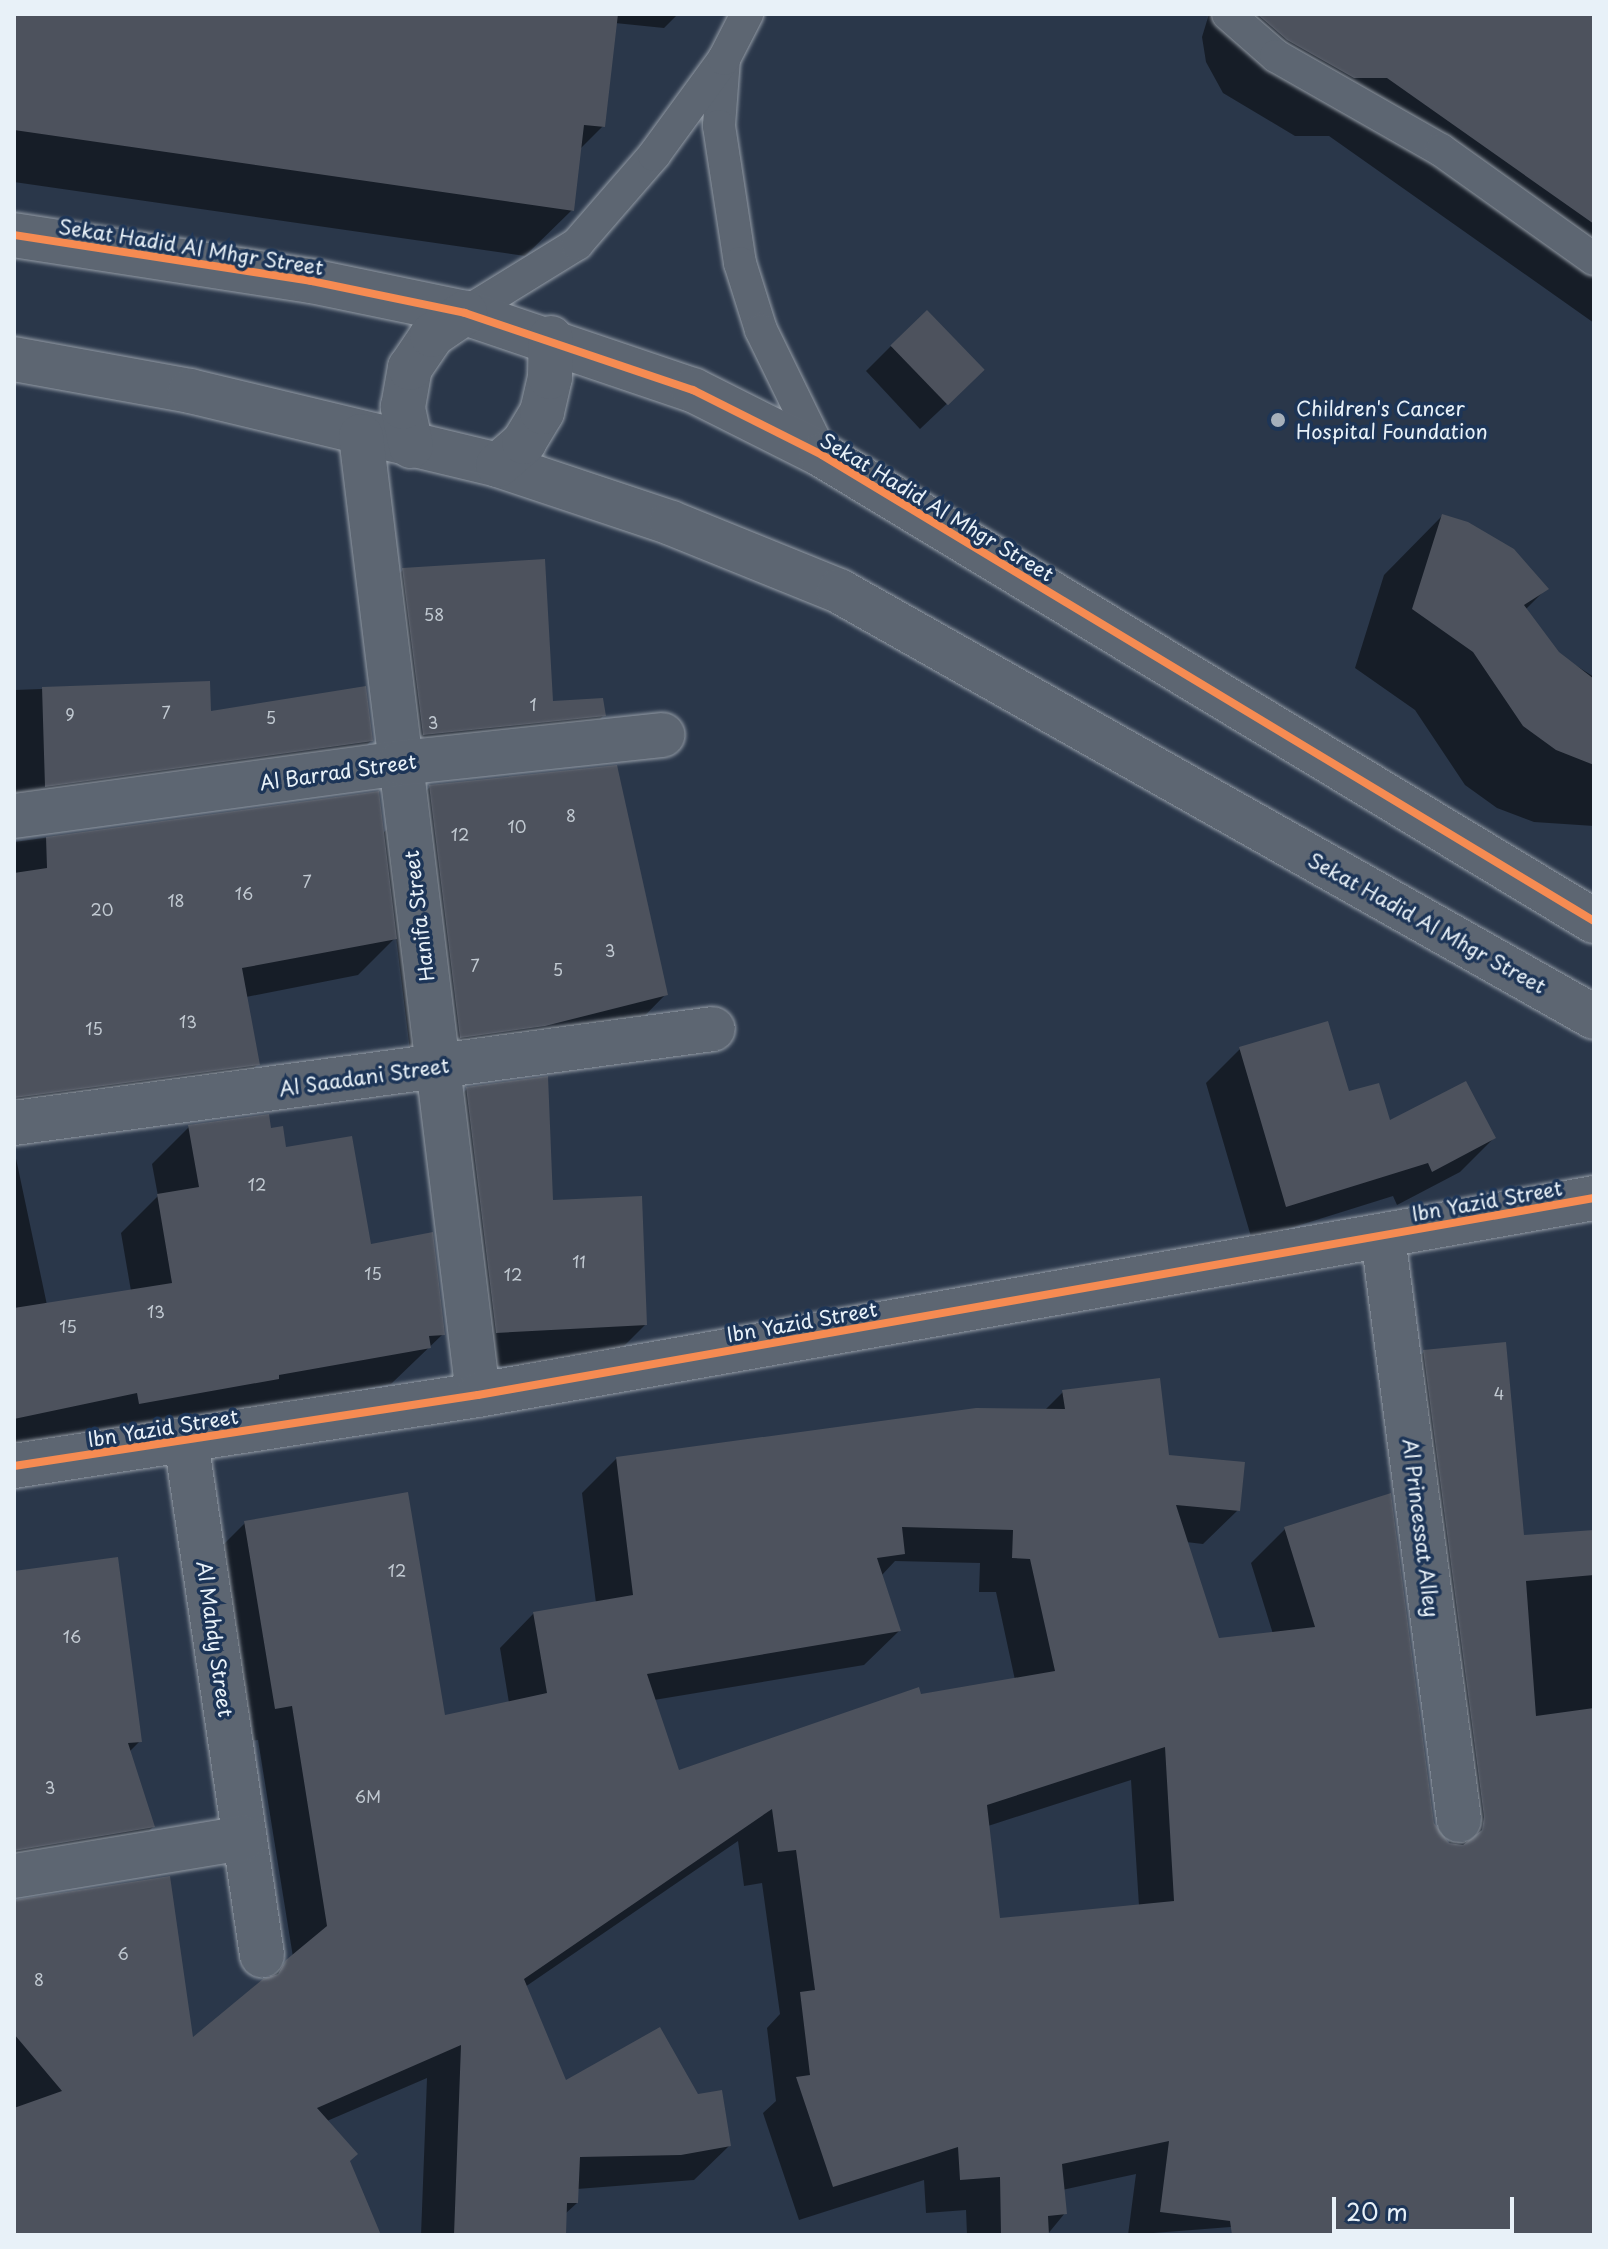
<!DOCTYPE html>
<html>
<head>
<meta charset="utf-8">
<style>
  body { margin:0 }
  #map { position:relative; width:1608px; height:2249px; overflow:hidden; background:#2a374a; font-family:"Playpen Sans",sans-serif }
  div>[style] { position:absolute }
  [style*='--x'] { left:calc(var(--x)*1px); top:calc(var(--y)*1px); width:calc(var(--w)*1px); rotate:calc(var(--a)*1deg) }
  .shadow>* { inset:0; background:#0007 }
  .building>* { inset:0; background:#4d525d; transform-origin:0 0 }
  .roads { filter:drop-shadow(0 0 2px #959da7) drop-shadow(0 0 2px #959da7) }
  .lane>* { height:32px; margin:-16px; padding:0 16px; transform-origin:16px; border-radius:16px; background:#5d6672 }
  .street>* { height:44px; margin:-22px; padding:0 22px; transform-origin:22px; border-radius:22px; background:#5d6672 }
  .cycleway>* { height:8px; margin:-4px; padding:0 4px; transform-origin:4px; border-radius:4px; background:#f68b52 }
  .dots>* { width:22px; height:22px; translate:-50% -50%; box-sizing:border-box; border:4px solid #1d3557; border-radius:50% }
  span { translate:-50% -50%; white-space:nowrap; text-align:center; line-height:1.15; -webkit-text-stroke:7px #1d3557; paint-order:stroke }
  .number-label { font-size:16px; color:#c1c9d1 }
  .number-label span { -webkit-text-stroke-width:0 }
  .street-label { font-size:20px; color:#e8f1f8 }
  .poi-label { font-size:20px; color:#e8f1f8 }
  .left { translate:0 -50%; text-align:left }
  .frame { position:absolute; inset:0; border:16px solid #e8f1f8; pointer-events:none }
  .scale { position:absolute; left:1332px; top:2197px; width:182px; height:36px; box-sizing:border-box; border:4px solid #e8f1f8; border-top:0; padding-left:10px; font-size:24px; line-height:28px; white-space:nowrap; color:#e8f1f8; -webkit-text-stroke:6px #1d3557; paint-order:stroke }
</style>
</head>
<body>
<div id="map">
  <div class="shadow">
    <div style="clip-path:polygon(14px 14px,678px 14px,664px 28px,615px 23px,603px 126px,579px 150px,572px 210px,525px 256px,14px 182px)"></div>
    <div style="clip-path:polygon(1209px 14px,1594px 14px,1594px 323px,1329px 136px,1295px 136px,1223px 93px,1206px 62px,1202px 37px)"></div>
    <div style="clip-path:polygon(891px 346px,956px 395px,920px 429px,866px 371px)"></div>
    <div style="clip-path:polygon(1442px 516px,1546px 589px,1525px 610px,1558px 654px,1594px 677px,1594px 826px,1534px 822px,1497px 808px,1465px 785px,1415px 710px,1355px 668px,1384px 575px)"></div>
    <div style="clip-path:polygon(403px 570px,551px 703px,604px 715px,567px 752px,386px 771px,366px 607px)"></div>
    <div style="clip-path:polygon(208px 683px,209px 713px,371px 741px,334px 778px,14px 822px,14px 690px)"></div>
    <div style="clip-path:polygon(430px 787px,666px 994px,620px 1041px,414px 1083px,396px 937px,358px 975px,246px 997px,258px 1064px,221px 1101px,14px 1129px,14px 842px,377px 793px,382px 834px)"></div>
    <div style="clip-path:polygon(1240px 1049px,1347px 1094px,1389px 1123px,1494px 1138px,1460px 1172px,1397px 1205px,1393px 1196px,1252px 1240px,1206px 1083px)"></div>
    <div style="clip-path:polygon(467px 1089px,645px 1325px,608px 1362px,459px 1368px,430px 1126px)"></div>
    <div style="clip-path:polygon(189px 1127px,270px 1130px,443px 1334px,391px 1384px,102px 1440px,100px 1429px,14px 1447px,14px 1149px,47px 1305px,131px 1291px,121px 1233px,158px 1196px,152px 1164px)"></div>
    <div style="clip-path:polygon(evenodd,1424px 1352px,1522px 1537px,1594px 1532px,1594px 2235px,1386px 2235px,1383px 2215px,1128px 2235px,1136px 2174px,1062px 2190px,1065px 2213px,1047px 2235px,967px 2235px,966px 2210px,926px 2213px,924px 2180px,799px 2220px,763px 2113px,776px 2101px,767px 2028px,780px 2014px,762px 1883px,744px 1886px,738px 1841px,525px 1987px,565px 2083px,729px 2146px,694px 2180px,577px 2189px,577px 2203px,565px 2214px,564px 2235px,421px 2235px,427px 2078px,327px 2121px,379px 2235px,14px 2235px,14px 1902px,192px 2041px,293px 1957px,258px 1740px,241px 1742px,211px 1557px,245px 1523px,443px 1718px,509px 1703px,500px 1648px,534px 1613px,596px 1603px,582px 1493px,617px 1458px,1044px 1411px,1063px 1392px,1167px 1456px,1238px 1510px,1203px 1544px,1186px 1542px,1217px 1640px,1273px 1634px,1251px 1563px,1285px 1529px,1432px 1824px,1450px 1847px,1389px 1386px,1424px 1352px,895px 1561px,980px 1563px,979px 1592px,996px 1592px,1015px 1680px,678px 1772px,654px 1700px,864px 1665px,899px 1631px,881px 1576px,895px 1561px,1424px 1352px,1131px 1780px,1139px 1906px,998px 1920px,988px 1826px,1131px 1780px)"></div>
    <div style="clip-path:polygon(14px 1573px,140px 1741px,129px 1752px,153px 1827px,118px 1861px,14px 1878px)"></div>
  </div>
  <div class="building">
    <div style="clip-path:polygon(14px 14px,618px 14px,605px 127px,584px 125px,574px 211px,14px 130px)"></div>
    <div style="clip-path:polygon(1257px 14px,1594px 14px,1594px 224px,1387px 78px,1354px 78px,1287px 40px)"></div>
    <div style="left:927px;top:310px;width:83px;height:51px;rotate:46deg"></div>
    <div style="clip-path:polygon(1442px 514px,1468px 522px,1514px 549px,1549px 589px,1524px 605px,1559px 652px,1594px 679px,1594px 765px,1556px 750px,1523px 726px,1473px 652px,1412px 609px)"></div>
    <div style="clip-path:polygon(545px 559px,553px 701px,603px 698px,606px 716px,423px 735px,402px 568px)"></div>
    <div style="clip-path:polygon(210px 681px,211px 711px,366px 686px,373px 741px,45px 787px,42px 687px)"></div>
    <div style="clip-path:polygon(617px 765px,668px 995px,545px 1026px,460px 1038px,429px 785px)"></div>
    <div style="clip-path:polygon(379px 791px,397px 939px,242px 968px,260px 1065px,14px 1098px,14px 873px,47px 868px,46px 837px)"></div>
    <div style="clip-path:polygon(1328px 1021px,1349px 1091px,1379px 1083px,1390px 1120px,1466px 1081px,1496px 1138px,1432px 1172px,1428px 1163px,1286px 1207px,1239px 1047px)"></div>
    <div style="clip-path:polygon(548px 1076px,553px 1200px,642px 1196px,647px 1325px,496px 1333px,466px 1087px)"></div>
    <div style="clip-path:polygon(269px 1114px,271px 1128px,283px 1126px,286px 1147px,352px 1136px,371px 1244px,433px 1232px,445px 1335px,429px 1336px,431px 1348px,279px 1375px,279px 1379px,139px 1404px,137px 1393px,14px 1419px,14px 1308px,172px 1283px,157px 1194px,199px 1187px,188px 1125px)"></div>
    <div style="clip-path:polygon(evenodd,1506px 1342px,1524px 1535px,1594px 1530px,1594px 1575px,1526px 1581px,1536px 1716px,1594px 1708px,1594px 2235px,1232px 2235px,1230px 2221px,1160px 2212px,1169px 2141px,1062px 2164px,1067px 2214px,1048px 2216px,1049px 2235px,1001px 2235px,1000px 2177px,960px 2180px,958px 2147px,833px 2187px,796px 2077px,810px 2075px,800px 1992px,815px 1990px,796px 1850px,778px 1852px,772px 1809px,524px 1979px,566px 2080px,660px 2027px,698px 2094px,722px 2090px,731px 2146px,681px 2155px,580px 2157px,578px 2203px,567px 2203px,566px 2235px,454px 2235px,461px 2045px,317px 2108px,358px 2154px,350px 2161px,381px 2235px,14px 2235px,14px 2108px,62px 2091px,14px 2034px,14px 1900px,170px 1876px,193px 2037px,263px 1979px,278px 1974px,286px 1960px,327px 1926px,292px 1706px,275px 1709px,244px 1521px,408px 1492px,445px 1715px,547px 1693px,533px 1612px,633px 1595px,616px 1457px,976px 1408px,1065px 1409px,1062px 1390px,1160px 1378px,1169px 1455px,1245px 1462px,1240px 1511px,1176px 1505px,1219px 1638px,1315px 1627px,1284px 1527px,1391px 1493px,1434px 1823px,1449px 1843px,1463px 1845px,1482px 1830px,1484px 1817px,1423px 1350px,1506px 1342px,902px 1527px,1013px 1530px,1012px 1558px,1030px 1559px,1055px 1671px,921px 1694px,919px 1687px,679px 1770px,647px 1674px,901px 1631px,877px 1558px,905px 1554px,902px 1527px,1506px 1342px,1165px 1747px,1174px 1901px,1000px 1918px,987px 1805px,1165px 1747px)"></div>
    <div style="clip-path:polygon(118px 1557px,142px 1742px,128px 1743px,155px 1827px,14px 1851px,14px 1571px)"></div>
  </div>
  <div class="roads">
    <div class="lane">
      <div style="--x:1228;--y:14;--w:64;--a:41.2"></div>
      <div style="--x:1276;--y:56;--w:190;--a:29.7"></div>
      <div style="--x:1441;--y:150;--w:188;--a:35.5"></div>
      <div style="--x:724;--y:59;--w:67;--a:94.3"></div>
      <div style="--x:719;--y:126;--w:139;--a:81.3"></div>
      <div style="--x:740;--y:263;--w:70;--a:72.6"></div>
      <div style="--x:761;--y:330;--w:139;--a:64"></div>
      <div style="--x:465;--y:313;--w:132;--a:-31.6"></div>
      <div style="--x:577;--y:244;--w:118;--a:-49.1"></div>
      <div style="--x:654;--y:155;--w:119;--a:-53.9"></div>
      <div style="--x:724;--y:59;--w:51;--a:-62.9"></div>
    </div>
    <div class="street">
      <div style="--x:14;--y:235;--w:301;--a:8.8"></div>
      <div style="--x:311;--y:281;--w:157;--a:11.7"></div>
      <div style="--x:465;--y:313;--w:241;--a:18.7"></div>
      <div style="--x:693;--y:390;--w:144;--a:26.7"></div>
      <div style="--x:822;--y:455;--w:902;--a:31.12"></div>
      <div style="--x:14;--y:359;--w:179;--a:10.3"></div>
      <div style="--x:190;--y:391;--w:317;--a:13.5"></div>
      <div style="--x:498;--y:465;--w:182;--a:18.5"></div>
      <div style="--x:671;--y:523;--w:181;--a:22"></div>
      <div style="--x:839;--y:591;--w:867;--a:29.43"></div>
      <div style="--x:361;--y:436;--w:966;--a:83.04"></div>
      <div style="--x:411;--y:446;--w:40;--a:-102"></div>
      <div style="--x:403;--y:407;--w:40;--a:-80"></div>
      <div style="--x:410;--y:368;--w:40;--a:-56"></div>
      <div style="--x:432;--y:335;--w:40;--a:-34"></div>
      <div style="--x:498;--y:465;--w:35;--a:-41"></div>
      <div style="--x:524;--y:442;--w:35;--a:-59"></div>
      <div style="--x:542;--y:412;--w:36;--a:-77"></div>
      <div style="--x:550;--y:377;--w:39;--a:-89"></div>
      <div style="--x:14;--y:816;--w:390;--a:-7.8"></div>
      <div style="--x:400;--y:763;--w:264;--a:-6.1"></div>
      <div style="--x:14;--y:1123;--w:705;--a:-7.66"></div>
      <div style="--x:1383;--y:1237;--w:588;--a:82.57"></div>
      <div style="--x:186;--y:1441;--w:520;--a:81.59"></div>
      <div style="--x:14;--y:1466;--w:469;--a:-8.7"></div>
      <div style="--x:478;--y:1395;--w:1133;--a:-10.01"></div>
      <div style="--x:14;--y:1876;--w:233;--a:-9.4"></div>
    </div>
  </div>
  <div class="cycleway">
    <div style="--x:14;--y:235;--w:301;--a:8.8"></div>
    <div style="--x:311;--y:281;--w:157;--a:11.7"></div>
    <div style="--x:465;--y:313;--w:241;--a:18.7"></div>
    <div style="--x:693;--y:390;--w:144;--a:26.7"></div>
    <div style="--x:822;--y:455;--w:902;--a:31.12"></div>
    <div style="--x:14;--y:1466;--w:469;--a:-8.7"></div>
    <div style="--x:478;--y:1395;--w:1133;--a:-10.01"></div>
  </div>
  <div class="dots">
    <div style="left:1278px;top:420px;background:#a6b0bb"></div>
  </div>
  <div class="number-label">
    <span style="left:434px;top:614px">58</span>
    <span style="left:533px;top:704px">1</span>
    <span style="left:166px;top:712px">7</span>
    <span style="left:70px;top:714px">9</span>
    <span style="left:271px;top:717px">5</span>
    <span style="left:433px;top:722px">3</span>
    <span style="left:571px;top:815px">8</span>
    <span style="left:517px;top:826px">10</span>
    <span style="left:460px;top:834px">12</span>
    <span style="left:307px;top:881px">7</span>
    <span style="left:244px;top:893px">16</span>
    <span style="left:176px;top:900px">18</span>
    <span style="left:102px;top:909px">20</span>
    <span style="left:610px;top:950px">3</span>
    <span style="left:475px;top:965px">7</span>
    <span style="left:558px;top:969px">5</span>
    <span style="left:188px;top:1021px">13</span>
    <span style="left:94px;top:1028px">15</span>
    <span style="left:257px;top:1184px">12</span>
    <span style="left:579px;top:1261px">11</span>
    <span style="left:373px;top:1273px">15</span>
    <span style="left:513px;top:1274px">12</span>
    <span style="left:156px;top:1311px">13</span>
    <span style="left:68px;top:1326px">15</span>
    <span style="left:1499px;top:1393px">4</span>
    <span style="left:397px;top:1570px">12</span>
    <span style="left:72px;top:1636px">16</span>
    <span style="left:50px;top:1787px">3</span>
    <span style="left:368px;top:1796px">6M</span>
    <span style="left:123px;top:1953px">6</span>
    <span style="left:39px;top:1979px">8</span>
  </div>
  <div class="street-label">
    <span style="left:191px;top:247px;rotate:9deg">Sekat Hadid Al Mhgr Street</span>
    <span style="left:937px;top:507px;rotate:31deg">Sekat Hadid Al Mhgr Street</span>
    <span style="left:338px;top:772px;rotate:-8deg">Al Barrad Street</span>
    <span style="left:419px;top:916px;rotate:-97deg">Hanifa Street</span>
    <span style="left:1427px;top:923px;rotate:29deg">Sekat Hadid Al Mhgr Street</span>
    <span style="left:364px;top:1077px;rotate:-8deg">Al Saadani Street</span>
    <span style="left:1487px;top:1201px;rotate:-10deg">Ibn Yazid Street</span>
    <span style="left:802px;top:1322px;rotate:-10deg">Ibn Yazid Street</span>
    <span style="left:163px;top:1428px;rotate:-9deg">Ibn Yazid Street</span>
    <span style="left:1421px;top:1528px;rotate:83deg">Al Princessat Alley</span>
    <span style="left:215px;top:1639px;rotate:82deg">Al Mahdy Street</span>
  </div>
  <div class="poi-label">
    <span class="left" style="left:1296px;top:420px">Children's Cancer<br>Hospital Foundation</span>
  </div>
  <div class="frame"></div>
  <div class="scale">20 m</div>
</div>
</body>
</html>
